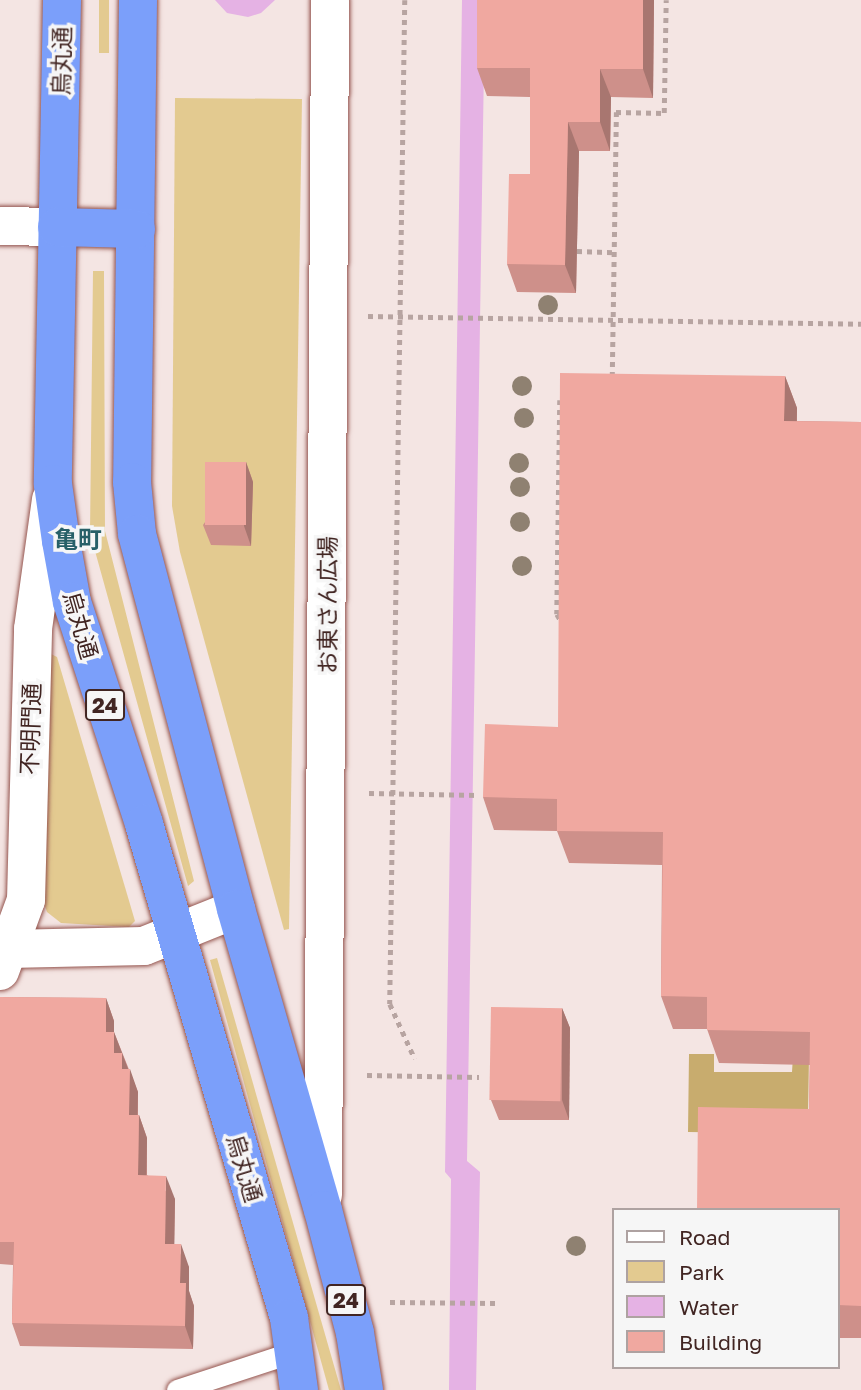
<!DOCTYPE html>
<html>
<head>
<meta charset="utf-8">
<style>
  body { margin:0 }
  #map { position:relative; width:861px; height:1390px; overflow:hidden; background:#f4e5e3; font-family:"Golos Text","Noto Sans JP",sans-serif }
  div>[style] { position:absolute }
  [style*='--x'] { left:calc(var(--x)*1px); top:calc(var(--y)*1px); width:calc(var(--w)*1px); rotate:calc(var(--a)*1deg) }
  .green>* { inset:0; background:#e3ca90; transform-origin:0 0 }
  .forest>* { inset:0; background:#c8ac6e }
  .water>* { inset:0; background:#e5b2e4 }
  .path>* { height:4.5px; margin-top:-2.25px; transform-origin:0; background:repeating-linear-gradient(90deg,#b7a4a1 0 5px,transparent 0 10px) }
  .roads { filter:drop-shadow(0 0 2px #95554f) drop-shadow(0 0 2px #95554f) }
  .lane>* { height:21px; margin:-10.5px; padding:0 10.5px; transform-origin:10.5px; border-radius:10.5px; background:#fff }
  .street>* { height:38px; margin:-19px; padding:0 19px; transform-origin:19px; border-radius:19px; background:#fff }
  .highway>* { height:38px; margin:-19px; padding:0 19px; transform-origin:19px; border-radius:19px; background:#7b9ffa }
  .trees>* { width:20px; height:20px; margin:-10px; border-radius:50%; background:#8f8171 }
  .wall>* { inset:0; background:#ce908a }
  .shaded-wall>* { inset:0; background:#a87670 }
  .building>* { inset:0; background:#f0a8a0; transform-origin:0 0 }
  span { translate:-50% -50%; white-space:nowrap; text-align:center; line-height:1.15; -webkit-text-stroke:7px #f6f6f6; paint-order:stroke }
  .shield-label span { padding:2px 5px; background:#f6f6f6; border:2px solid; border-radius:5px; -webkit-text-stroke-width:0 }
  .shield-label { font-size:21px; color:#412522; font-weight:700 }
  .street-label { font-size:23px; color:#412522 }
  .neighbourhood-label { font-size:24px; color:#276068; font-weight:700 }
  .legend { position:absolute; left:612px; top:1208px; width:228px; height:161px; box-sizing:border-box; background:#f6f6f6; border:2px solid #aea2a1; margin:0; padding:9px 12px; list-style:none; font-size:21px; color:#412522 }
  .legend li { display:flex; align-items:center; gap:14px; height:35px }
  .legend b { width:35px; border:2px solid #aea2a1 }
</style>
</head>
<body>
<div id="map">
  <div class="green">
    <div style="left:99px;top:0;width:10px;height:53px"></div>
    <div style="clip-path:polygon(175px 98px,302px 99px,289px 929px,284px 930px,180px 552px,172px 506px)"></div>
    <div style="clip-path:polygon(93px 271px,104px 271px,105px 531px,194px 881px,188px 886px,90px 533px)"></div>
    <div style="clip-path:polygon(51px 654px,57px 657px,135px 921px,129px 927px,61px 923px,47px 912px,42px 898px)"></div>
    <div style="clip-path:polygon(217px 958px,341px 1390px,329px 1390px,210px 960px)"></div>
  </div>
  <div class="forest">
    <div style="clip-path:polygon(689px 1054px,714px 1054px,714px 1072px,792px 1072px,793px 1056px,809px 1056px,808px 1115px,861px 1134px,688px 1132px)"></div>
  </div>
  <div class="water">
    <div style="clip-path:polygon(215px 0,275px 0,261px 13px,248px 17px,227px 13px)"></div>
    <div style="clip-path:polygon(462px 0,485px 0,467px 1161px,480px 1172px,476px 1390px,449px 1390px,451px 1179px,445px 1172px)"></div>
  </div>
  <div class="path">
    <div style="--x:405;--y:0;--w:1004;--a:90.86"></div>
    <div style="--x:390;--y:1004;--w:60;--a:65.6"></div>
    <div style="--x:577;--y:251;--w:37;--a:2"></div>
    <div style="--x:368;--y:316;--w:493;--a:0.9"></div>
    <div style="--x:612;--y:377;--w:265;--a:-89.1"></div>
    <div style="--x:616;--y:112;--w:48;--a:1.2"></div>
    <div style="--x:664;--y:113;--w:113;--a:-89"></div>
    <div style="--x:560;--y:400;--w:214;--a:90.8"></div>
    <div style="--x:557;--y:614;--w:8;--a:60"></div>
    <div style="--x:369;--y:793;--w:110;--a:1"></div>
    <div style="--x:367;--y:1075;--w:112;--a:1"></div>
    <div style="--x:390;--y:1302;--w:105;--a:0.5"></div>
  </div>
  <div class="roads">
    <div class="lane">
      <div style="--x:177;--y:1390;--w:122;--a:-18.1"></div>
    </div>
    <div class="street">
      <div style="--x:0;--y:226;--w:57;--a:1"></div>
      <div style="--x:0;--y:944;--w:9;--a:32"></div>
      <div style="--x:8;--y:949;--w:136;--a:-1.3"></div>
      <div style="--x:144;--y:946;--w:99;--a:-21.9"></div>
      <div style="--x:0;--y:971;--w:76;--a:-69.9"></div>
      <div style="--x:26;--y:900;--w:271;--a:-88.5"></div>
      <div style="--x:33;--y:629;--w:131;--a:-82.1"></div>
      <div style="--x:323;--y:1195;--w:1195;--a:-89.66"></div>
    </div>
    <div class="highway">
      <div style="--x:62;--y:0;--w:484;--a:91.1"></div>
      <div style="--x:53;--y:484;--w:58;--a:82"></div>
      <div style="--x:61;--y:541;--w:62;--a:79.8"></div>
      <div style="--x:72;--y:602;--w:233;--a:72"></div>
      <div style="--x:144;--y:824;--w:515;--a:73.64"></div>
      <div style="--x:289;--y:1318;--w:73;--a:82.1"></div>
      <div style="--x:138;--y:0;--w:482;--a:90.7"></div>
      <div style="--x:132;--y:482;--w:52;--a:84.5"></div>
      <div style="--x:137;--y:534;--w:388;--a:75.2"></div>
      <div style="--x:236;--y:909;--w:313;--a:73.9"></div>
      <div style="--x:323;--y:1210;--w:127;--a:75.4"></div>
      <div style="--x:355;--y:1333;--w:58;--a:81"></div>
      <div style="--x:57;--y:227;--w:79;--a:1.5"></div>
    </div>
  </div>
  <div class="trees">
    <div style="left:548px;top:305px"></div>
    <div style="left:522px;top:386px"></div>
    <div style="left:524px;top:418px"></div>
    <div style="left:519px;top:463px"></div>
    <div style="left:520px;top:487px"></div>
    <div style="left:520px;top:522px"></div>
    <div style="left:522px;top:566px"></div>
    <div style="left:576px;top:1246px"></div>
  </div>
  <div class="wall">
    <div style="clip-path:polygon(654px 0,653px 98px,611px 97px,610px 151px,579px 151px,576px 293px,517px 292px,507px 264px,530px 174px,530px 97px,487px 96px,477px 68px)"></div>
    <div style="clip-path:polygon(785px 376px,797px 408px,797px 421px,861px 422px,861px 1338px,838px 1338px,838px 1210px,809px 1109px,810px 1065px,719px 1063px,707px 1029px,673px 1029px,661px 996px,662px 865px,569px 863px,557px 831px,494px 830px,483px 797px,558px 727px)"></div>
    <div style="clip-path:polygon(246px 462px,253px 482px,251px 546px,211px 545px,203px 525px)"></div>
    <div style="clip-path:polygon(0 997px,106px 998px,114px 1021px,114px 1032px,138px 1092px,138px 1115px,139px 1115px,147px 1138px,147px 1175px,175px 1199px,174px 1244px,189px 1267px,189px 1291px,194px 1306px,193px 1349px,20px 1346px,12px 1323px,13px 1265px,0 1264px)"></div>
    <div style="clip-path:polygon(562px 1008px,570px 1028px,569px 1120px,499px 1120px,491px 1100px)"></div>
  </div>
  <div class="shaded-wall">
    <div style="clip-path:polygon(643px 0,654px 0,653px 98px,643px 69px)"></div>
    <div style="clip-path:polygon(600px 69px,611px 97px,610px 151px,600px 122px)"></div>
    <div style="clip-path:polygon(568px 122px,579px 151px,576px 293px,565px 265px)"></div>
    <div style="clip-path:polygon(785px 376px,797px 408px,796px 453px,784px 421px)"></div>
    <div style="clip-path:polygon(246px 462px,253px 482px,251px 546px,244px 526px)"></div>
    <div style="clip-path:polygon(106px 998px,114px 1021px,114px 1032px,130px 1074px,130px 1069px,138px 1092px,137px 1138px,129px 1115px,122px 1076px,106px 1032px)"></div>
    <div style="clip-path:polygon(562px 1008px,570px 1028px,569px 1120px,562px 1100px)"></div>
    <div style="clip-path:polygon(139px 1115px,147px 1138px,146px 1198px,138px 1175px)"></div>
    <div style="clip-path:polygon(166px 1176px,175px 1199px,174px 1267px,165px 1244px)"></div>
    <div style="clip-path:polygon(181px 1244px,189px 1267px,189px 1291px,194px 1306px,193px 1349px,185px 1326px,180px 1283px)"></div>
  </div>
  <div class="building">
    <div style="clip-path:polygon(477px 0,643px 0,643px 69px,600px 69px,600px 122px,568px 122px,565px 265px,507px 264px,509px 174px,530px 174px,530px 68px,477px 68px)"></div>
    <div style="clip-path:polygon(560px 373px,785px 376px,784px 421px,861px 422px,861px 1306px,838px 1305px,838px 1210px,697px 1210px,698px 1107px,809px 1109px,810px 1032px,707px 1030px,707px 997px,661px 996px,663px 832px,557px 831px,557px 799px,483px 797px,485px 724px,558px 727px)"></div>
    <div style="left:205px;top:462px;width:41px;height:63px"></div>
    <div style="clip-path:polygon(0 997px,106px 998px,106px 1032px,114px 1032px,114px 1053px,122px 1053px,122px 1069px,130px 1069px,129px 1115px,139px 1115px,138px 1175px,166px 1176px,165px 1244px,181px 1244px,180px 1283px,186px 1283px,185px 1326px,12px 1323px,14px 1242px,0 1242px)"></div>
    <div style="left:491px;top:1007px;width:71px;height:93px;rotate:1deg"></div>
  </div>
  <div class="shield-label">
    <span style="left:105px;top:705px">24</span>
    <span style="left:346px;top:1300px">24</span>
  </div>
  <div class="street-label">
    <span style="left:61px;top:61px;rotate:-89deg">烏丸通</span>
    <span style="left:327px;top:605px;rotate:-90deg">お東さん広場</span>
    <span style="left:81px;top:625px;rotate:74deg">烏丸通</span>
    <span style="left:30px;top:729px;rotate:-88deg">不明門通</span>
    <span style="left:245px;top:1168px;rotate:73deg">烏丸通</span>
  </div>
  <div class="neighbourhood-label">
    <span style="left:78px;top:539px">亀町</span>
  </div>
  <ul class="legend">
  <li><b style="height:9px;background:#fff"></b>Road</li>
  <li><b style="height:19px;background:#e3ca90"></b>Park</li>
  <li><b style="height:19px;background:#e5b2e4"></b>Water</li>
  <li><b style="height:19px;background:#f0a8a0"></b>Building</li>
  </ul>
</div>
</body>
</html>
